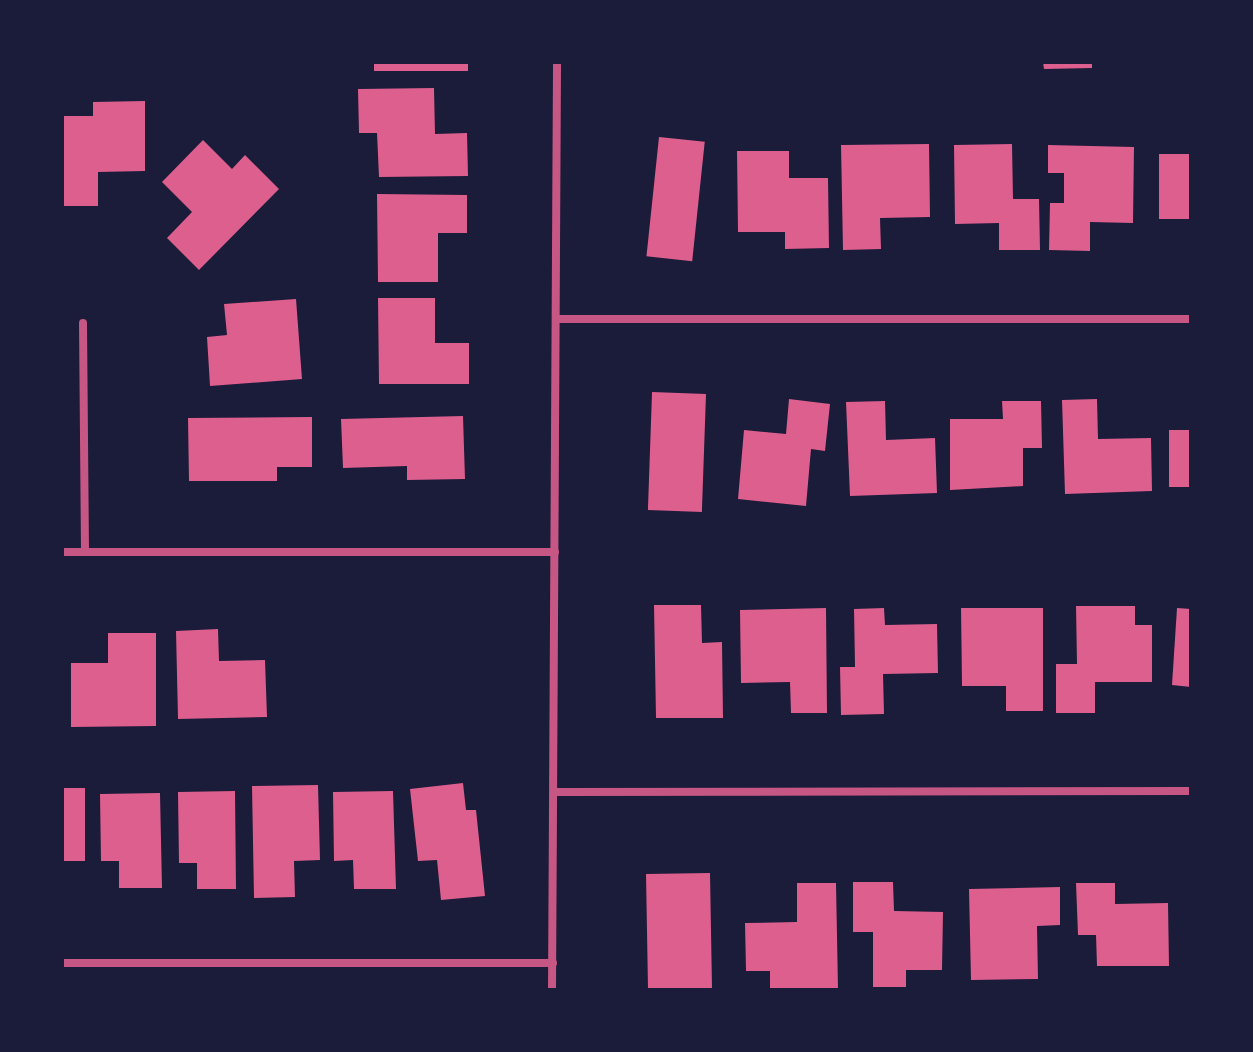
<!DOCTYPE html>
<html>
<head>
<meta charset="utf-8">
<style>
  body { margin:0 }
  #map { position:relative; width:1253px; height:1052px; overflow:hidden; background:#1b1b3a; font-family:"DM Sans",sans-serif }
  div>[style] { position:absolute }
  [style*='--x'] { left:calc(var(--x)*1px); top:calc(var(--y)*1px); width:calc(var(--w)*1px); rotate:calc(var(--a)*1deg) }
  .building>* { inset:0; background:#dd5f8e; transform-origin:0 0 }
  .minor>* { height:8px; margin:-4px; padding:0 4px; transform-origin:4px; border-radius:4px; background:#c65784 }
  span { translate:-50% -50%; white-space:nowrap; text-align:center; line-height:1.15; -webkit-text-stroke:7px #1b1b3a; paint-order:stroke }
  .frame { position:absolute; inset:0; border:64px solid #1b1b3a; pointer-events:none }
</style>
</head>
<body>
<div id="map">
  <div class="building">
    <div style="left:374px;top:62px;width:94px;height:9px"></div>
    <div style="clip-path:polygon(1043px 62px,1092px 62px,1092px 68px,1044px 69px)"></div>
    <div style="clip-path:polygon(434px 88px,435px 134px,467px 133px,468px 176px,379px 177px,377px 133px,359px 133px,358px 89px)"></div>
    <div style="clip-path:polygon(145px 101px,145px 171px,98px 172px,98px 206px,62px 206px,62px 116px,93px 116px,93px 102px)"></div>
    <div style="left:659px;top:137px;width:46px;height:120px;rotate:6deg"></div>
    <div style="clip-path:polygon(203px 140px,232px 169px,245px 155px,279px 189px,199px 270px,167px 238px,192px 212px,162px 182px)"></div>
    <div style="clip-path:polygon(929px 144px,930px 217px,880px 218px,881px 249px,843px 250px,841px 145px)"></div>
    <div style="clip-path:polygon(1012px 144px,1013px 199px,1039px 199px,1040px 250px,999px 250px,999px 223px,955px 224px,954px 145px)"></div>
    <div style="clip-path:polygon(1048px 145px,1134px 147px,1133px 223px,1090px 222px,1090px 251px,1049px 250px,1050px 203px,1064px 203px,1064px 173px,1048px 173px)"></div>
    <div style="clip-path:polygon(737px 151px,789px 151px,789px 178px,828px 178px,829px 248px,785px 249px,785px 232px,738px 232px)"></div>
    <div style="left:1191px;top:154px;width:65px;height:32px;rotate:90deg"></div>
    <div style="clip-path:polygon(377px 194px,467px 195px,467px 233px,438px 233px,438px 282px,378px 282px)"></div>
    <div style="clip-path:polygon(378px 298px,435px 298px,435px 343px,469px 343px,469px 384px,379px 384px)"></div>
    <div style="clip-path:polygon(296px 299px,302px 379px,210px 386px,207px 337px,227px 335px,224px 304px)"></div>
    <div style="left:706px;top:394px;width:118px;height:54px;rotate:92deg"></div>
    <div style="clip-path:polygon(789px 399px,830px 404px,825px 451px,811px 449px,806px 506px,738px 499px,744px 430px,786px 434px)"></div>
    <div style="clip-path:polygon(1097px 399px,1098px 439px,1151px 438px,1152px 491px,1065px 494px,1062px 400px)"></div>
    <div style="clip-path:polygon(885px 401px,886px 440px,935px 438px,937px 493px,850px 496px,846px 402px)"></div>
    <div style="clip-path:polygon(1002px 401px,1041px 401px,1042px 448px,1023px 448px,1023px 486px,950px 490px,950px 419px,1003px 419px)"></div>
    <div style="clip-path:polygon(463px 416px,465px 479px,407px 480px,407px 466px,343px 468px,341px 419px)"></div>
    <div style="clip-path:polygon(312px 417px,312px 467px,277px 467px,277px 481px,189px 481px,188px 418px)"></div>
    <div style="left:1169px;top:430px;width:22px;height:57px"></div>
    <div style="clip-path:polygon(654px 605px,701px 605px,702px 643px,722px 642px,723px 718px,656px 718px)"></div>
    <div style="clip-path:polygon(1076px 606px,1135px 606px,1135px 625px,1152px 625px,1152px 682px,1095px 682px,1095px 713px,1056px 713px,1056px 664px,1077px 664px)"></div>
    <div style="clip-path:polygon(826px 608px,827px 713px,791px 713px,790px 682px,741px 683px,740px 610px)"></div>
    <div style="clip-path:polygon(884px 608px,885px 625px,937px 624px,938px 673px,883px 674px,884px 714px,841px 715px,840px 667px,855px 667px,854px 609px)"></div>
    <div style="clip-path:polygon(961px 608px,1043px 608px,1043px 711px,1006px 711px,1006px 686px,962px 686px)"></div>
    <div style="clip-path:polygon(1177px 608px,1191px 609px,1191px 687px,1172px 685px)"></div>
    <div style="clip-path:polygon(218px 629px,219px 661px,265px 660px,267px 717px,178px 719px,176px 631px)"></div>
    <div style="clip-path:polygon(108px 633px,156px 633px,156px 726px,71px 727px,71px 663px,108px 663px)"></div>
    <div style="clip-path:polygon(463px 783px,466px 810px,476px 810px,485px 896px,441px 900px,437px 860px,418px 861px,410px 789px)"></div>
    <div style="clip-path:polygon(318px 785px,320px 860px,294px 861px,295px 897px,254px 898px,252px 786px)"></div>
    <div style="left:62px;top:788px;width:23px;height:73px"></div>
    <div style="clip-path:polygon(235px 791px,236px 889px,197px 889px,197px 863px,179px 863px,178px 792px)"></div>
    <div style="clip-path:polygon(393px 791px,396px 889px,354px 889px,353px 860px,334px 861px,333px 792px)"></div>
    <div style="clip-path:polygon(160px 793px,162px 888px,119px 888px,119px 861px,101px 861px,100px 794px)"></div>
    <div style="left:710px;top:873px;width:117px;height:64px;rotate:89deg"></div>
    <div style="clip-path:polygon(853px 882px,893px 882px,894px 911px,943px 912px,942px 970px,906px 970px,906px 987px,873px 987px,873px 932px,853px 932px)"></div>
    <div style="clip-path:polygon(797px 883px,836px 883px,838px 989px,770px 990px,770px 971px,746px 971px,745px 923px,797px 922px)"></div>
    <div style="clip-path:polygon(1076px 883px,1115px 883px,1115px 904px,1168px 903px,1169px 966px,1097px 966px,1096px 935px,1078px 935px)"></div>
    <div style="clip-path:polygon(1060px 887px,1060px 925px,1037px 926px,1038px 979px,971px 980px,969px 889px)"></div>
  </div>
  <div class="minor">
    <div style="--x:556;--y:319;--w:635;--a:0"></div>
    <div style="--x:83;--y:323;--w:229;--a:89.5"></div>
    <div style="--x:62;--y:552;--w:493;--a:0"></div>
    <div style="--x:556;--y:792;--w:635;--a:-0.09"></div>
    <div style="--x:62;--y:963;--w:491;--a:0"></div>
    <div style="--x:552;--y:990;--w:928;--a:-89.69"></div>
  </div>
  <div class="frame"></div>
</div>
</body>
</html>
